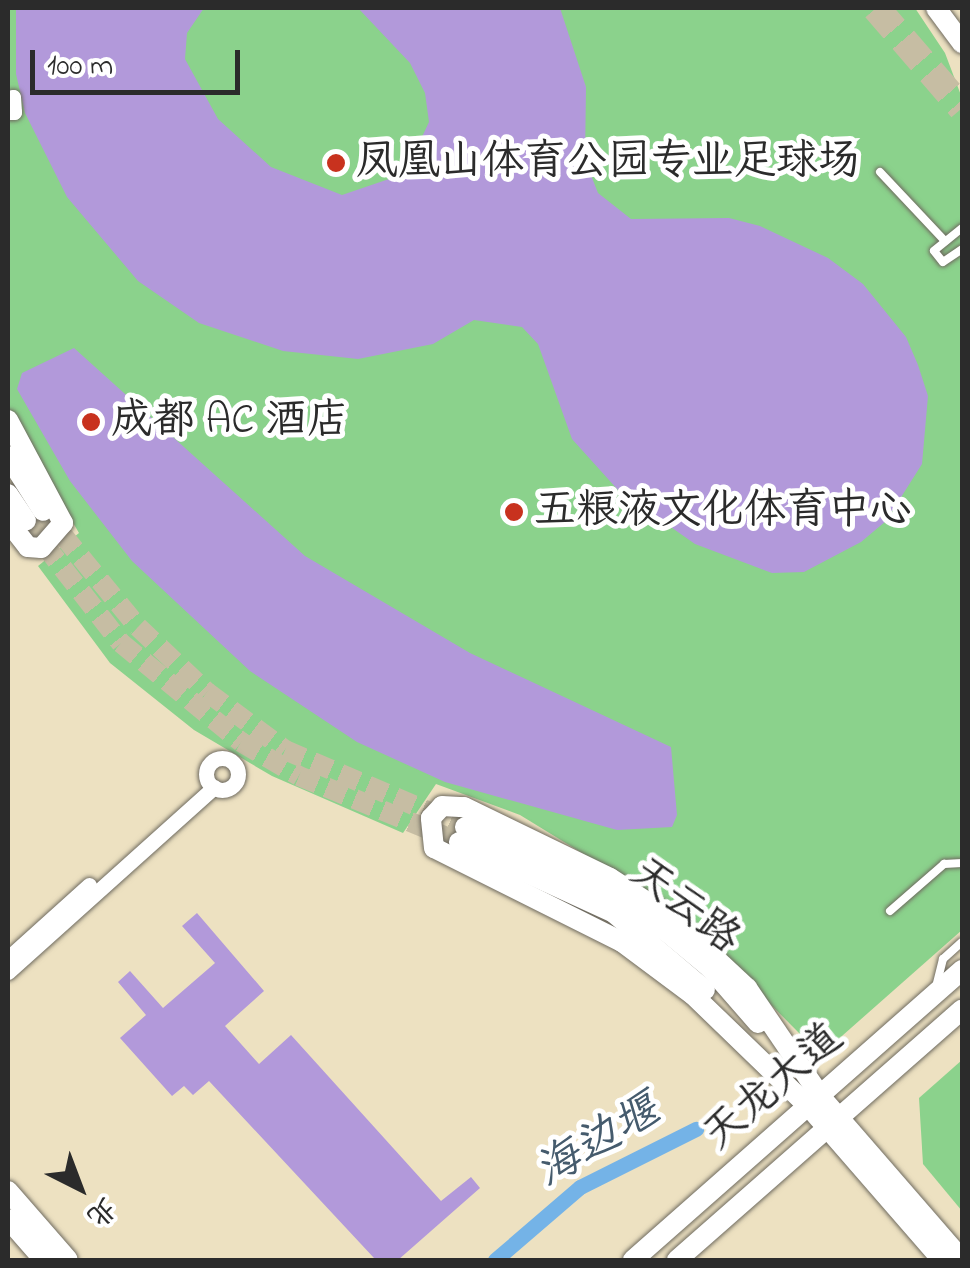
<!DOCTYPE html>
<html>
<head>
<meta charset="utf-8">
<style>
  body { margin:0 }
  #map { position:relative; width:970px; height:1268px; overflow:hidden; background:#ede1c1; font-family:"Indie Flower","LXGW WenKai TC",sans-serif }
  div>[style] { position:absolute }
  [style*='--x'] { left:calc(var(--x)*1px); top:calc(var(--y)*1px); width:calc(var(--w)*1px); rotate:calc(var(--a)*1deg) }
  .green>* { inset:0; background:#8bd28c }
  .canal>* { height:15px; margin:-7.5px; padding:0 7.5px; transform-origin:7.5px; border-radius:7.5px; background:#74b3e7 }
  .building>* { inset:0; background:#b299da }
  .secondary-tunnel>* { height:20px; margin-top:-10px; transform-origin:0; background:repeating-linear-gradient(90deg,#c6bda3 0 20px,transparent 0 30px) }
  .highway-tunnel>* { height:28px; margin-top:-14px; transform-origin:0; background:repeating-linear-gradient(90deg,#c6bda3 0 28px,transparent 0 42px) }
  .roads { filter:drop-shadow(0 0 2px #6f6b60) drop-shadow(0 0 2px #6f6b60) }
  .lane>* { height:8px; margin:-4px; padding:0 4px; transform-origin:4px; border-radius:4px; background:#fff }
  .street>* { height:15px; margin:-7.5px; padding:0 7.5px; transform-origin:7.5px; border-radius:7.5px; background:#fff }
  .street>.ring { margin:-7.5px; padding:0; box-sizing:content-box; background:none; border:15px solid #fff; border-radius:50% }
  .secondary>* { height:20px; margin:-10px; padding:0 10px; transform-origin:10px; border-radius:10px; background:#fff }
  .dots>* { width:28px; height:28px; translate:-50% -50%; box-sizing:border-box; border:5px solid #fff; border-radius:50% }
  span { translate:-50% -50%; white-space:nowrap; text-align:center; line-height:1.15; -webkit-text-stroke:10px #fff; paint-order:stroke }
  .poi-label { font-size:42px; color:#2b2b2b }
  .left { translate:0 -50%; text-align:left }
  .street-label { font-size:42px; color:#2b2b2b }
  .water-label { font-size:45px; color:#455b6d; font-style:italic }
  .frame { position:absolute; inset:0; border:10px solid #2b2b2b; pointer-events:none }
  .north { position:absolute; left:30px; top:1138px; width:100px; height:100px; -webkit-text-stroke:8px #fff; paint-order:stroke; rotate:138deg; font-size:28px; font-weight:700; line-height:40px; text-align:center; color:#2b2b2b }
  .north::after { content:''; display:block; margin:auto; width:35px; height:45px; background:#2b2b2b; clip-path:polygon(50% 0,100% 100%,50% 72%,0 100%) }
  .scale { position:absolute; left:30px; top:50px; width:210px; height:45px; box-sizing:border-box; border:5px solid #2b2b2b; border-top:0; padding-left:12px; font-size:30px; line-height:35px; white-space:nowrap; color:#2b2b2b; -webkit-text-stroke:8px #fff; paint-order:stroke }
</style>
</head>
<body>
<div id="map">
  <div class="green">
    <div style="clip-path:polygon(8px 8px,915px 8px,945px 53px,962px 98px,962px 930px,834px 1043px,800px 1034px,680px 913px,520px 815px,436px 784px,403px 833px,272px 776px,194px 730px,110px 663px,38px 566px,79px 533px,8px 412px)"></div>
    <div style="clip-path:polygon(962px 1060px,962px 1211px,923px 1164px,919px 1098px)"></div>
  </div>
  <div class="canal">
    <div style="--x:495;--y:1260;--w:112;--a:-40.7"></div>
    <div style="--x:580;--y:1187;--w:130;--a:-26.6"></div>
  </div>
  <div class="building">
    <div style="clip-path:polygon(16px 8px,204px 8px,187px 33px,185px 59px,218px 119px,271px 167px,342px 195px,392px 178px,414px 154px,429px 122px,425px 93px,410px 63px,358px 8px,560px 8px,586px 87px,585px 160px,598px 193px,631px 219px,729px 218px,760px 226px,828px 258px,863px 284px,906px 337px,918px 365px,928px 396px,922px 464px,886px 521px,861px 542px,804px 572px,772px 573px,695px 544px,618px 490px,572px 439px,538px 344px,522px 327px,474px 320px,433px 344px,358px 359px,283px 351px,199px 323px,138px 281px,67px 197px,25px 113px,16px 74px)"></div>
    <div style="clip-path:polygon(74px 348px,305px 556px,470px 653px,671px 747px,677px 815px,672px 827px,617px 830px,445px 782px,357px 742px,250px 671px,132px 561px,70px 481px,17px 389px,22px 373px)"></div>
    <div style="clip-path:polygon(197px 913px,264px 991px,225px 1026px,259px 1064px,291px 1035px,441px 1201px,471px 1177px,480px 1188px,398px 1260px,374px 1258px,209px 1081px,193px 1095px,184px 1086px,172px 1096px,120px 1038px,146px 1015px,118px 982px,130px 971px,163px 1008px,215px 963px,182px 926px)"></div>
  </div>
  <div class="secondary-tunnel">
    <div style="--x:43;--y:511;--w:150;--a:50.7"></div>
    <div style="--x:138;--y:627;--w:95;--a:43.3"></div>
    <div style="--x:207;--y:692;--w:97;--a:36.6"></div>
    <div style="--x:285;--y:750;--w:196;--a:23.2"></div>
    <div style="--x:26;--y:521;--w:155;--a:52.1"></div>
    <div style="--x:121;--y:643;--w:156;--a:39.5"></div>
    <div style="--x:241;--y:742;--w:67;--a:30.4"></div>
    <div style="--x:299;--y:776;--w:173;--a:22.4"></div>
  </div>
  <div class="highway-tunnel">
    <div style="--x:876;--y:8;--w:132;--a:49.3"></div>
  </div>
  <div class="roads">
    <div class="lane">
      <div style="--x:880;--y:172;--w:95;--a:46.7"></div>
      <div style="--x:962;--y:228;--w:36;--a:141"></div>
      <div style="--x:934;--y:251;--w:14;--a:51"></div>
      <div style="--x:943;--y:262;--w:23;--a:-34"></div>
      <div style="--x:890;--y:911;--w:72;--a:-41"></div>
      <div style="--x:944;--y:864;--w:18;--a:-3"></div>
      <div style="--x:937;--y:983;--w:25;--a:-76"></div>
      <div style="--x:943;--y:959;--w:25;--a:-42"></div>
    </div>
    <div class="street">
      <div style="--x:8;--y:98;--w:5;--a:-11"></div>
      <div style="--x:13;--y:97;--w:15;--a:86"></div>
      <div style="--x:14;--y:112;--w:6;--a:180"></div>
      <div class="ring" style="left:206px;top:758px;width:17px;height:17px"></div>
      <div style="--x:8;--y:958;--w:109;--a:-42"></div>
      <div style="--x:8;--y:972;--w:277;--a:-41.9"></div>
    </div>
    <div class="secondary">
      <div style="--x:936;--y:8;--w:44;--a:53.4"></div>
      <div style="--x:8;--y:420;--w:117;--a:61.9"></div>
      <div style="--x:63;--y:523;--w:33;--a:131"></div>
      <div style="--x:41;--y:548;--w:13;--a:-176"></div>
      <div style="--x:28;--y:547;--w:33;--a:-128"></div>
      <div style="--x:8;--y:456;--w:65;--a:57.5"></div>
      <div style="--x:8;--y:494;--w:32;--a:56"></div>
      <div style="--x:465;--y:827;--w:146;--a:24.3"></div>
      <div style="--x:598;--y:887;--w:82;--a:33.1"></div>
      <div style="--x:667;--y:932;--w:56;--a:39.9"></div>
      <div style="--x:710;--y:968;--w:73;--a:48.9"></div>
      <div style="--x:459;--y:842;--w:170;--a:24.6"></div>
      <div style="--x:614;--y:913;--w:119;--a:40.2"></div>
      <div style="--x:8;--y:1191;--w:91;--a:49"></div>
      <div style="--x:8;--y:1219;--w:55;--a:48.7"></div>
      <div style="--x:633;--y:1260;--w:439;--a:-41.4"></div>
      <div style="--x:677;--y:1260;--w:379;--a:-41.3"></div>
      <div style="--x:942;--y:1260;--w:203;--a:-131"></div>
      <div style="--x:809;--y:1107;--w:161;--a:-136"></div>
      <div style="--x:693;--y:995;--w:89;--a:-143.3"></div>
      <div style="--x:622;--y:942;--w:210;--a:-153.4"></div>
      <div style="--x:434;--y:848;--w:30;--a:-96"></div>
      <div style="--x:431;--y:818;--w:16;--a:-47"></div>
      <div style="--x:442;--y:806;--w:22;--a:3"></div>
      <div style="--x:464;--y:807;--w:162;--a:25.9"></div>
      <div style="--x:610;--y:878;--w:74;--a:32.8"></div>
      <div style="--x:672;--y:918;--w:103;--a:43"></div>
      <div style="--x:747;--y:988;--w:132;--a:55.8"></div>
      <div style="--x:821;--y:1097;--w:216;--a:49.1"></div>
    </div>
  </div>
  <div class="dots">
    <div style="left:336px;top:163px;background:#c8321e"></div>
    <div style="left:91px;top:422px;background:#c8321e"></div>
    <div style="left:514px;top:512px;background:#c8321e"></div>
  </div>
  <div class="poi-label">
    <span class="left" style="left:356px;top:163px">凤凰山体育公园专业足球场</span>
    <span class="left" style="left:111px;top:422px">成都 AC 酒店</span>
    <span class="left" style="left:534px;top:512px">五粮液文化体育中心</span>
  </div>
  <div class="street-label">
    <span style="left:684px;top:907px;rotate:38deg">天云路</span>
    <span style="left:774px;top:1088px;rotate:-41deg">天龙大道</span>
  </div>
  <div class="water-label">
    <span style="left:599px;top:1143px;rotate:-31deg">海边堰</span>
  </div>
  <div class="frame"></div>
  <div class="north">北</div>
  <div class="scale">100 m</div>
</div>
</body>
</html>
